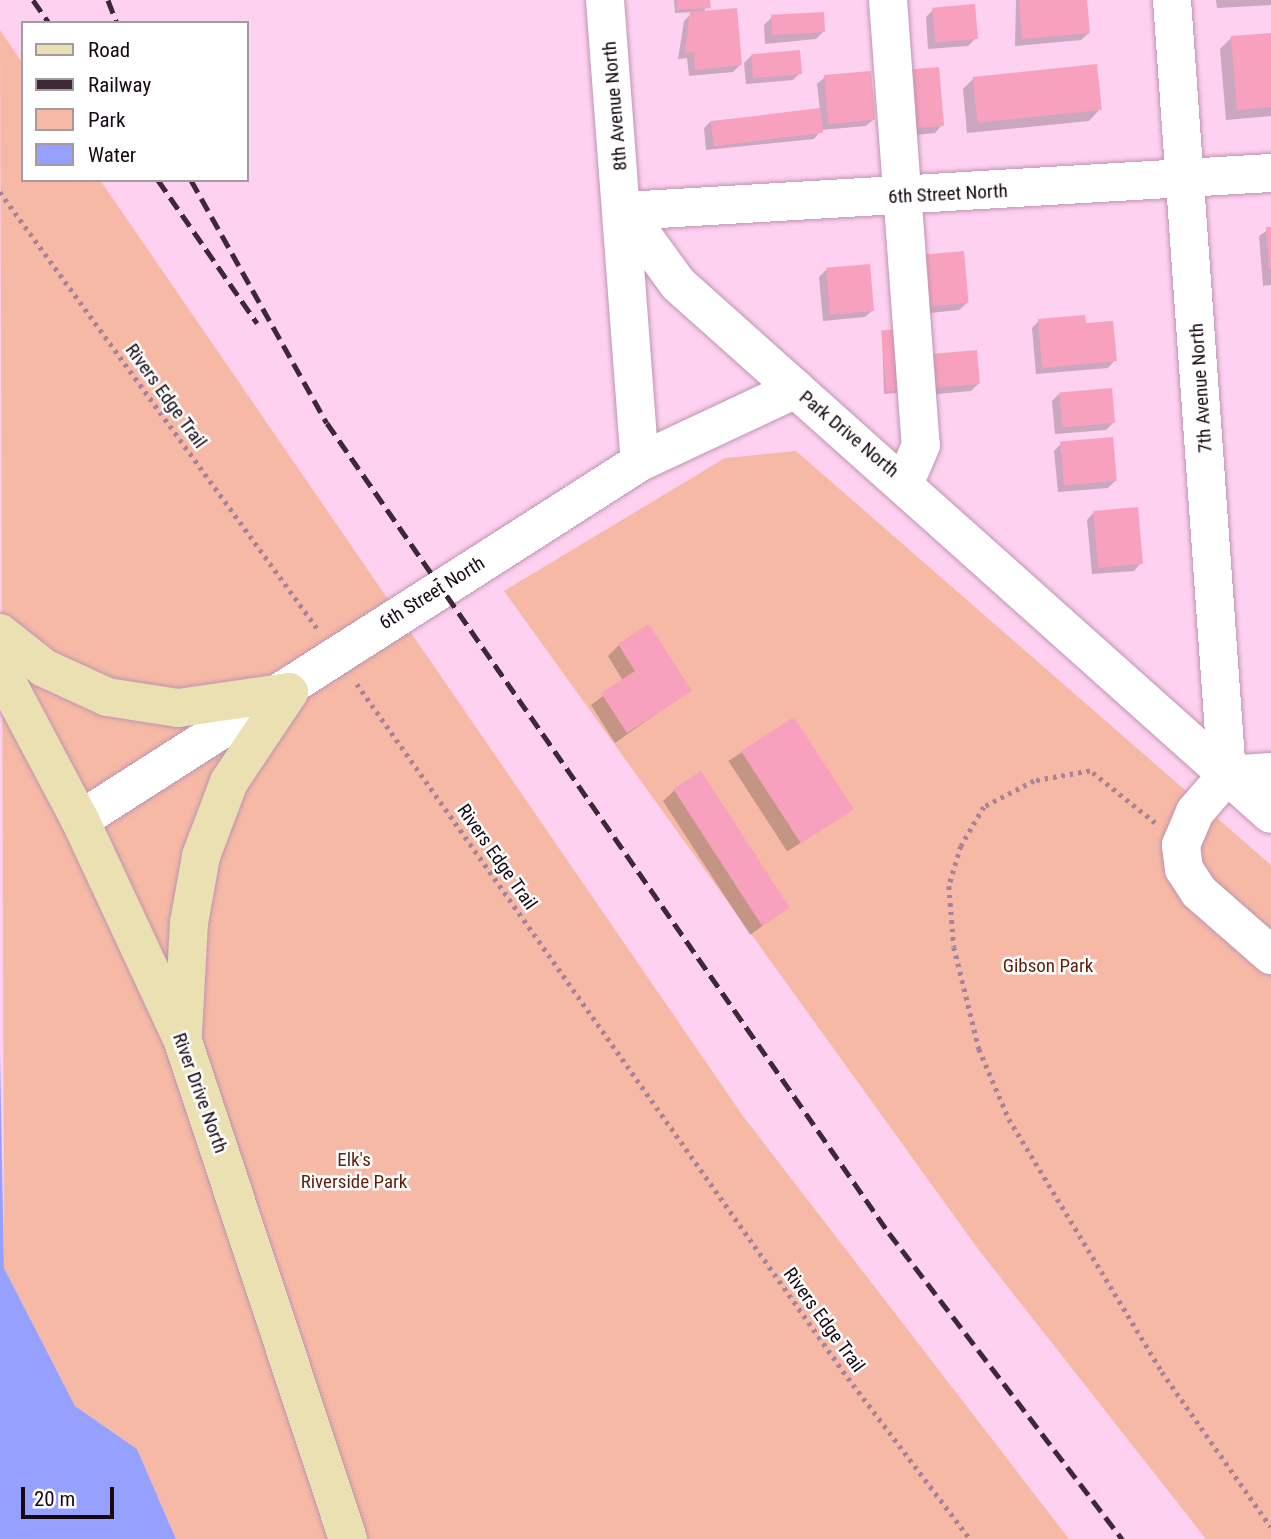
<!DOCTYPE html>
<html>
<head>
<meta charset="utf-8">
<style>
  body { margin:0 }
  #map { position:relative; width:1271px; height:1539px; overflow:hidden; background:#fdd1ef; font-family:"Roboto Condensed",sans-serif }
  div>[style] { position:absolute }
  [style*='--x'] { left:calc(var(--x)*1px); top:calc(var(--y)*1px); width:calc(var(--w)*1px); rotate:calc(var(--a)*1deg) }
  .green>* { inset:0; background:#f6b9a6 }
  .water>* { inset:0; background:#96a0fe }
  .shadow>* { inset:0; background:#0003; transform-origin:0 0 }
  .building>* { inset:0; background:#f8a1bf; transform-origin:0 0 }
  .path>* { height:4.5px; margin-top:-2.25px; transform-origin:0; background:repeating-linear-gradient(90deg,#a5849b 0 3.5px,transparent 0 8.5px) }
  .roads { filter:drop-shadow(0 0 2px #be94b1) drop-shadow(0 0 2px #be94b1) }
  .minor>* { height:38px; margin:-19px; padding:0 19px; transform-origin:19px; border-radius:19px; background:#fff }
  .major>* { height:38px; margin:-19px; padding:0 19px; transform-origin:19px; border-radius:19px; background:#ebe0b1 }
  .rail>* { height:5px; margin-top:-2.5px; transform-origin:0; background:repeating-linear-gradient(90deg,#3c2836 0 14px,transparent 0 21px) }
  span { translate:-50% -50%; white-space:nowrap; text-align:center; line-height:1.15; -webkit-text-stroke:5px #fff; paint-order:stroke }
  .street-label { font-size:19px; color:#170813 }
  .park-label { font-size:19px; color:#5f1e08 }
  .legend { position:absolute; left:21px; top:21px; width:228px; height:161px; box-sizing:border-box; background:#fff; border:2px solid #a29ca1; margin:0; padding:9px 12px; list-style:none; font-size:21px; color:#170813 }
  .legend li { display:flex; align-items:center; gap:14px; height:35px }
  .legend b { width:35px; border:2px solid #a29ca1 }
  .scale { position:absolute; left:21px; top:1487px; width:93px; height:32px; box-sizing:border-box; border:4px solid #170813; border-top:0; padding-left:9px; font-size:21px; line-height:24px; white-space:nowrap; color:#170813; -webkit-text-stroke:5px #fff; paint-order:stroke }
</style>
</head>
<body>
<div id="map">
  <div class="green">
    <div style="clip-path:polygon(0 30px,23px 64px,23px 180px,100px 180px,743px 1116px,1069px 1539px,176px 1539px,137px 1449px,75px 1406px,4px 1268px)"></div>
    <div style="clip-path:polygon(796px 451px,1271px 865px,1271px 1539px,1206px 1539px,978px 1249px,504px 591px,725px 458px)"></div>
  </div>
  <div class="water">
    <div style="clip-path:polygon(0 1052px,4px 1268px,75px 1406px,137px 1449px,176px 1539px,0 1539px)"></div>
  </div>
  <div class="shadow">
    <div style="clip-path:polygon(674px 0,708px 0,704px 12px,740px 65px,733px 72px,689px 76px,687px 58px,678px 59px,684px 21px,693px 12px,675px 13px)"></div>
    <div style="clip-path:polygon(1016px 0,1086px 0,1089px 33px,1081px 40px,1015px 46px)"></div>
    <div style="clip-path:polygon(1216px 0,1271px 0,1271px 5px,1217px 8px)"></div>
    <div style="clip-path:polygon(933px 10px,976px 38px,968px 46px,928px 49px,926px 17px)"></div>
    <div style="clip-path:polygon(771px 18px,823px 32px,816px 39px,765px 44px,764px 25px)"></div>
    <div style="clip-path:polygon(1271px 34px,1271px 116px,1226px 120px,1220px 49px,1232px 37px)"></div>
    <div style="clip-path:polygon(751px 56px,800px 73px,793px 80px,746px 84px,744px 63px)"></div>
    <div style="clip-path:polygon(937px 69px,942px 125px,935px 133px,906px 136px)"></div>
    <div style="clip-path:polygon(825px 77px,874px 119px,866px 126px,821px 130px,814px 139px,706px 150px,704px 128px,711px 121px,820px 110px,817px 84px)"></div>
    <div style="clip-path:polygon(974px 78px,1100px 109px,1089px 121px,967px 133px,963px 89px)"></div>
    <div style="clip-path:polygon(1271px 228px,1271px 285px,1263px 286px,1259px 236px)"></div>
    <div style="clip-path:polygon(915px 264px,967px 303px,959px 310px,920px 314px)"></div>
    <div style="clip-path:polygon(826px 270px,873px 310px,865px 317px,823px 321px,819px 277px)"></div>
    <div style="clip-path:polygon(1039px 321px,1115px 360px,1108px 368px,1036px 374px,1032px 328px)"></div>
    <div style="clip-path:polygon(882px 331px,900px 390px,897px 393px,884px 394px)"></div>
    <div style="clip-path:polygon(976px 352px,978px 384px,971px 391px,926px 395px)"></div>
    <div style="clip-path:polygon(1059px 394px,1113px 423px,1106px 430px,1055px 434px,1052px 401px)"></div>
    <div style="clip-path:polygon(1061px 444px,1115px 481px,1108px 488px,1058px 492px,1054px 451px)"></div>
    <div style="clip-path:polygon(1094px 512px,1141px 563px,1134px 571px,1092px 574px,1087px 520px)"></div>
    <div style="clip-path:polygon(619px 645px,690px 690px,615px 743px,591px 705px,623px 681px,608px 656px)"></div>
    <div style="left:793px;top:719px;width:108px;height:77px;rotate:57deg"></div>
    <div style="clip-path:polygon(675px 790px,788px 907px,750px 935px,663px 801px)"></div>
  </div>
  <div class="building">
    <div style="clip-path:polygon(677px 0,710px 0,711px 8px,677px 10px)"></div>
    <div style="clip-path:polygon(1019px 0,1087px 0,1090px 33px,1022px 39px)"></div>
    <div style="left:975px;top:4px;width:35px;height:43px;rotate:85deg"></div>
    <div style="clip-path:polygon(737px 8px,742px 65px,695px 70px,694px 52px,685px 53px,690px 12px)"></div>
    <div style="left:824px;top:12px;width:20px;height:53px;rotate:87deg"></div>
    <div style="clip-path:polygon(1271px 33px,1271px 107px,1237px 110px,1231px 36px)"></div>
    <div style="left:800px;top:50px;width:24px;height:49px;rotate:85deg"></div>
    <div style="left:1097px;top:64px;width:46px;height:125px;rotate:84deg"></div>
    <div style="left:939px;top:67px;width:59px;height:32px;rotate:85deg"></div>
    <div style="left:871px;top:71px;width:49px;height:47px;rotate:85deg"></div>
    <div style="left:820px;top:108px;width:25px;height:110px;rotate:83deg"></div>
    <div style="clip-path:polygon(1266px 227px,1271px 227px,1271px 269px,1269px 269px)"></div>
    <div style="left:964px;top:251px;width:52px;height:42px;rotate:85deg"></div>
    <div style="left:870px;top:264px;width:47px;height:44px;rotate:85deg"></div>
    <div style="clip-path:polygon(1085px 315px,1086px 323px,1113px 321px,1117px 361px,1042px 368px,1038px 319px)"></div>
    <div style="left:897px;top:329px;width:61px;height:16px;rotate:85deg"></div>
    <div style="left:977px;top:350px;width:34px;height:48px;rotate:85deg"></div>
    <div style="left:1112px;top:388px;width:35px;height:53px;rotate:85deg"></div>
    <div style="left:1113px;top:437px;width:44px;height:53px;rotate:85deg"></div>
    <div style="left:1138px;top:507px;width:57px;height:45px;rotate:85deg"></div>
    <div style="clip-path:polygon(649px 624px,692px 691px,627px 733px,601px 693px,635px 671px,618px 644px)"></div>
    <div style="left:794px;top:717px;width:110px;height:63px;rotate:57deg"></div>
    <div style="left:701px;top:771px;width:163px;height:33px;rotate:57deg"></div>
  </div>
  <div class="path">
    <div style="--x:0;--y:192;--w:539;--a:53.98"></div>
    <div style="--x:357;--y:684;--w:842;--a:54.72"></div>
    <div style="--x:843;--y:1371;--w:211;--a:52.9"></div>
    <div style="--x:1155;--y:823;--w:83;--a:-141.3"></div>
    <div style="--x:1090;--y:771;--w:57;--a:169.9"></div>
    <div style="--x:1034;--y:781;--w:56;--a:152.5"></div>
    <div style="--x:984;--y:807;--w:45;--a:120.5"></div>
    <div style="--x:961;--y:846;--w:42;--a:106.7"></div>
    <div style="--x:949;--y:886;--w:61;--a:85.3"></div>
    <div style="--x:954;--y:947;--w:105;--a:76.2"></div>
    <div style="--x:979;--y:1049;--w:76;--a:66.8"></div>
    <div style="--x:1009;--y:1119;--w:296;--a:58.8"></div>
    <div style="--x:1162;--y:1372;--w:189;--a:54.9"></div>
  </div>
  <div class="roads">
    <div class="minor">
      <div style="--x:605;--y:0;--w:463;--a:85.7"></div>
      <div style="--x:888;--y:0;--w:446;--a:85.8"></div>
      <div style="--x:921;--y:445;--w:40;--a:113.4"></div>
      <div style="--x:1172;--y:0;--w:777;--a:85.94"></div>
      <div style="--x:625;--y:211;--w:90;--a:54"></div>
      <div style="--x:678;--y:284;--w:795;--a:41.79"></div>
      <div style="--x:625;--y:211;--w:647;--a:-3.37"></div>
      <div style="--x:1227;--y:775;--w:49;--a:130.9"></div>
      <div style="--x:1195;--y:812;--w:36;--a:113"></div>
      <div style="--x:1181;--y:845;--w:24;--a:83"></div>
      <div style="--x:1184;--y:869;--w:27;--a:57"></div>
      <div style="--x:1199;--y:892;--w:96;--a:41.2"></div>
      <div style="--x:1227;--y:775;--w:44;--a:-3.9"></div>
      <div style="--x:80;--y:820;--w:665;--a:-32.59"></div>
      <div style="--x:640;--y:462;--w:172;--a:-25.1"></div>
    </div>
    <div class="major">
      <div style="--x:0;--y:633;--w:56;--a:38.5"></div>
      <div style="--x:44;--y:668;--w:69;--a:24.7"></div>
      <div style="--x:107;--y:697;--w:72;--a:8.8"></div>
      <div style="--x:178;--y:708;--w:112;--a:-8.2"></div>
      <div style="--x:0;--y:669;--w:171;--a:62.1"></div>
      <div style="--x:80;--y:820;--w:244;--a:65"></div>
      <div style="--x:183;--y:1041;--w:525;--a:71.67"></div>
      <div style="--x:183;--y:1033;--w:110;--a:-86.9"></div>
      <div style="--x:189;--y:923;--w:68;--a:-79.8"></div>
      <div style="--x:201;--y:856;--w:79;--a:-69.3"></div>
      <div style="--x:229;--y:782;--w:108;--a:-56.3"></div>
    </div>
  </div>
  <div class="rail">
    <div style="--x:33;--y:0;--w:28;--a:55"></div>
    <div style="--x:108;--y:0;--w:25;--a:69"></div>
    <div style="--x:158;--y:180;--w:174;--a:55.3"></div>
    <div style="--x:191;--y:180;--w:278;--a:60.8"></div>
    <div style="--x:327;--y:423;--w:986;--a:55.25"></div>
    <div style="--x:889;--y:1233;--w:385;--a:52.7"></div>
  </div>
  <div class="street-label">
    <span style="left:615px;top:106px;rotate:-95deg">8th Avenue North</span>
    <span style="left:948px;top:194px;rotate:-3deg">6th Street North</span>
    <span style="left:1201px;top:388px;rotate:-94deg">7th Avenue North</span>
    <span style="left:166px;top:396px;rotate:54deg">Rivers Edge Trail</span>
    <span style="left:849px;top:434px;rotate:40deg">Park Drive North</span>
    <span style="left:432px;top:593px;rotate:-32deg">6th Street North</span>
    <span style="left:497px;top:857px;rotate:55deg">Rivers Edge Trail</span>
    <span style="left:200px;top:1093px;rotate:70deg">River Drive North</span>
    <span style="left:824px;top:1320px;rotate:54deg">Rivers Edge Trail</span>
  </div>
  <div class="park-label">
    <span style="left:1048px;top:966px">Gibson Park</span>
    <span style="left:354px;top:1171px">Elk's<br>Riverside Park</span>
  </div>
  <ul class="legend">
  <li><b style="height:9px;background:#ebe0b1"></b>Road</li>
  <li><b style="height:9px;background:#3c2836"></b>Railway</li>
  <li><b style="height:19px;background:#f6b9a6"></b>Park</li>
  <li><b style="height:19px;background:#96a0fe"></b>Water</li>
  </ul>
  <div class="scale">20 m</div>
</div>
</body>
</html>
